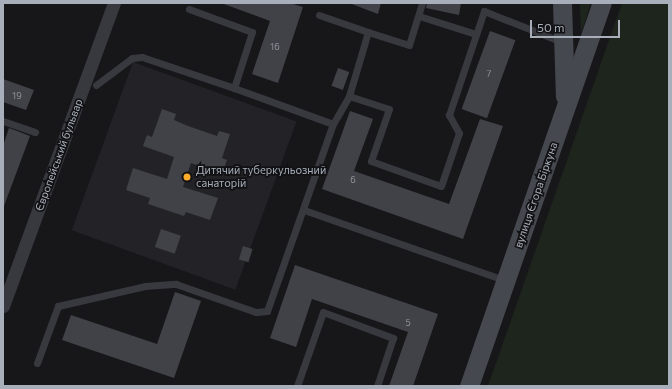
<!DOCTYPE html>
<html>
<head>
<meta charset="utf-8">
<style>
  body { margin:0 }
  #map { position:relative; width:672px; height:389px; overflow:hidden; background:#17171a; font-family:Commissioner,sans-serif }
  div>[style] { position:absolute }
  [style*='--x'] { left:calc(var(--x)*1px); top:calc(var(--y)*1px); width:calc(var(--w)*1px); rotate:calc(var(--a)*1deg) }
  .built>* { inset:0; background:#232327; transform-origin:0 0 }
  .green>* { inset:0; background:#1d251d }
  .building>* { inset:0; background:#414247; transform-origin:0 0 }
  .lane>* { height:7px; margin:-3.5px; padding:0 3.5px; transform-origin:3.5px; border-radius:3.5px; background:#38393f }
  .street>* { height:13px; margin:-6.5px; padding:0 6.5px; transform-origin:6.5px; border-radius:6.5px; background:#38393f }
  .secondary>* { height:19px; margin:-9.5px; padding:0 9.5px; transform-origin:9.5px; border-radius:9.5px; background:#46484f }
  .dots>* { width:11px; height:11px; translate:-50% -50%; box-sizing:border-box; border:2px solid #121215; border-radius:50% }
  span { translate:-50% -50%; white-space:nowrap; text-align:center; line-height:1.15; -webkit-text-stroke:3.5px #121215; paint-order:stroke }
  .number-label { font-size:9px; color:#8e949d }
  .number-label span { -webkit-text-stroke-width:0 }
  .street-label { font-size:11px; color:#a8afba }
  .poi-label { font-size:11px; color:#a8afba }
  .left { translate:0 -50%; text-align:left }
  .frame { position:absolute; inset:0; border:4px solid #a8afba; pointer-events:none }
  .scale { position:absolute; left:530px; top:20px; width:90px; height:18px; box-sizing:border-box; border:2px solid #a8afba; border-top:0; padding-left:5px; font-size:12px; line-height:14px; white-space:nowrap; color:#a8afba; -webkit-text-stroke:3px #121215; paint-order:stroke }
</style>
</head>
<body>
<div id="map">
  <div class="built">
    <div style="left:133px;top:62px;width:174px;height:179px;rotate:20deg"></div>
  </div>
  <div class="green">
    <div style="clip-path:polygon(580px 3px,591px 3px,581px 33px)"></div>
    <div style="clip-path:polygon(622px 3px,669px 3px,669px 386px,488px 386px)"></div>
  </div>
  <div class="building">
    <div style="clip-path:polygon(221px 3px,290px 3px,303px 7px,278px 83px,252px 74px,270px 21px)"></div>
    <div style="clip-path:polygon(349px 3px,381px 3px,378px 14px)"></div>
    <div style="clip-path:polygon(427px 3px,461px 3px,459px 15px,426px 8px)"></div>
    <div style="left:490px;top:31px;width:27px;height:83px;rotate:20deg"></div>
    <div style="left:338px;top:68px;width:12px;height:19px;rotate:20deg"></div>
    <div style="clip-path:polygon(3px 79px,34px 90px,26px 110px,3px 102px)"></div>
    <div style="clip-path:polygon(162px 109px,176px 114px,174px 120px,188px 126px,217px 136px,219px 131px,230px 134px,222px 158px,227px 160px,222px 174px,191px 163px,183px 187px,218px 198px,210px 220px,186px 212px,184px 216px,148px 204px,150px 198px,126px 190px,133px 168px,167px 179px,174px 157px,143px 146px,147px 135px,152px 137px)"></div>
    <div style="clip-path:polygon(350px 111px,373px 119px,354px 171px,449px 204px,480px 119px,503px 126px,463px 239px,322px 189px)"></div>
    <div style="clip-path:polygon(9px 128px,30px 136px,4px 206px,3px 146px)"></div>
    <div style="left:161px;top:229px;width:21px;height:19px;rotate:19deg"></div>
    <div style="left:243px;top:246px;width:10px;height:14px;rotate:17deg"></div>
    <div style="clip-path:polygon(295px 265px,438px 314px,413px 386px,389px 386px,408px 332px,312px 299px,296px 347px,270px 338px)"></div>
    <div style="clip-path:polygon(175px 292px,201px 301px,174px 378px,62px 340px,71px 315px,157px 344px)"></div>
  </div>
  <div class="lane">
    <div style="--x:189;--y:9;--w:67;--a:20.1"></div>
    <div style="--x:252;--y:32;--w:59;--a:107.8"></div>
    <div style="--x:234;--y:88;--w:105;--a:20"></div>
    <div style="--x:319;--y:15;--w:52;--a:19.1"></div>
    <div style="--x:419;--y:16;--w:60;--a:17.5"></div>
    <div style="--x:96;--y:85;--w:45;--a:-36.9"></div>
    <div style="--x:132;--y:58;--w:10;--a:-6"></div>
    <div style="--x:142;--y:57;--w:97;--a:18.6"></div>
    <div style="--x:349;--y:96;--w:42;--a:18"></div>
    <div style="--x:389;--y:109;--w:55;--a:109.1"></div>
    <div style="--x:371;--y:161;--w:74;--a:19.7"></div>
    <div style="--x:441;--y:186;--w:56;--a:-71.2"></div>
    <div style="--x:459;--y:133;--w:21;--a:-119"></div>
    <div style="--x:449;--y:115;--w:110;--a:-71.4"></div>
    <div style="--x:484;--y:11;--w:84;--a:21.7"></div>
    <div style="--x:3;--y:121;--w:34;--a:19"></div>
    <div style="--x:304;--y:210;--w:212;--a:19.3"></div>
    <div style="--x:37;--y:363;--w:61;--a:-69.8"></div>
    <div style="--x:58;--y:306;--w:89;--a:-12.9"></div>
    <div style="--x:145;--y:286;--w:31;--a:-4"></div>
    <div style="--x:176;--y:284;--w:85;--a:19.3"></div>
    <div style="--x:256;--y:312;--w:11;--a:-5"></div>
    <div style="--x:267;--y:311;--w:198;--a:-70.6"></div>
    <div style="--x:333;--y:124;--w:32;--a:-60"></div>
    <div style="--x:349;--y:96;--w:67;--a:-73.5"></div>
    <div style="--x:368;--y:32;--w:43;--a:17.6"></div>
    <div style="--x:409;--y:45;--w:44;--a:-72.8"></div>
    <div style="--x:297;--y:386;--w:78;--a:-70.6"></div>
    <div style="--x:323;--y:312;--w:75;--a:20.4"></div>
    <div style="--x:393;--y:338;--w:51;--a:108.4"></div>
  </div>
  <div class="street">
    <div style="--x:3;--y:306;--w:323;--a:-69.9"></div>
  </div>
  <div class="secondary">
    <div style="--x:562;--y:3;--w:93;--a:88.2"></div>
    <div style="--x:469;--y:386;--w:405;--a:-70.9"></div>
  </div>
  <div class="dots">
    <div style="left:187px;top:177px;background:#feac2a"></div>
  </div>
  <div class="number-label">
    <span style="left:275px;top:47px">16</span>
    <span style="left:489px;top:74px">7</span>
    <span style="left:17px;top:96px">19</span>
    <span style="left:353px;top:180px">6</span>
    <span style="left:408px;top:323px">5</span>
  </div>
  <div class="street-label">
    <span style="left:59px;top:155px;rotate:-70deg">Європейський бульвар</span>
    <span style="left:536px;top:195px;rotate:-71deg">вулиця Єгора Біркуна</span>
  </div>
  <div class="poi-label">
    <span class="left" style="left:196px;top:177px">Дитячий туберкульозний<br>санаторій</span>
  </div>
  <div class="frame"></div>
  <div class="scale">50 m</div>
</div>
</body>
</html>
